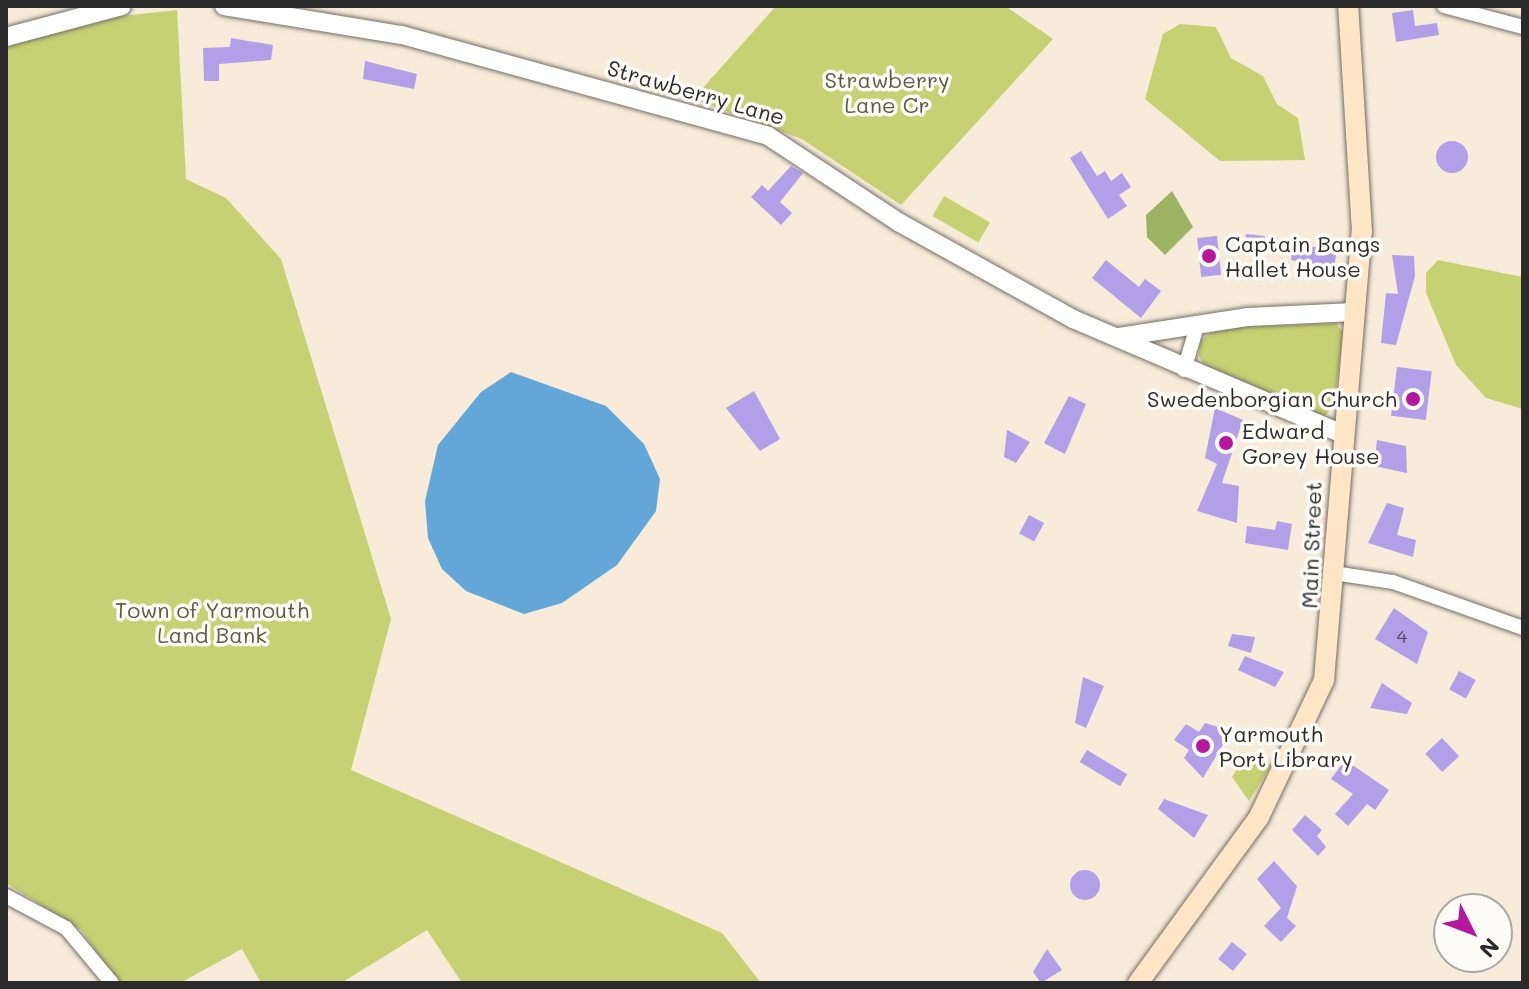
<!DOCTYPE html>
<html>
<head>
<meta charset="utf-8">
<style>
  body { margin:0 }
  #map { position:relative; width:1529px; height:989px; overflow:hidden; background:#f8ebd9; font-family:Mali,sans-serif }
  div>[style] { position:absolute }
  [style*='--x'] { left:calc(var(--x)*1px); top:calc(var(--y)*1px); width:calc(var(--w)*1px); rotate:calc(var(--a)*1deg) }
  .green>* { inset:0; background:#c5d172; transform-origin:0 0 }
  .forest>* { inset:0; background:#9cb364 }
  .water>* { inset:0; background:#63a7d8 }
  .building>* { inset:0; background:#b29fe8; transform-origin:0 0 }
  .round { border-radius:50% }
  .roads { filter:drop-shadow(0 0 2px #736e68) drop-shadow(0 0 2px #736e68) }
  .minor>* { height:14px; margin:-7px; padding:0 7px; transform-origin:7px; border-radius:7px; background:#fff }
  .tertiary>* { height:18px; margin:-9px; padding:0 9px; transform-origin:9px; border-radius:9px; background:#fff }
  .secondary>* { height:20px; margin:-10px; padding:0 10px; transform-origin:10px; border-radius:10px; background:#fee5c5 }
  .dots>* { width:22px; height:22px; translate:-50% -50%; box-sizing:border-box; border:4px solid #fdfcf7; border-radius:50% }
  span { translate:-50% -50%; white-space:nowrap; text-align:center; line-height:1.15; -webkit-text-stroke:7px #fdfcf7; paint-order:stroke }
  .number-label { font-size:18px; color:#4d485a }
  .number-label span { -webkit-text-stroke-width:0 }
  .park-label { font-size:22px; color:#595d40 }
  .street-label { font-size:22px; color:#2b2b2b }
  .poi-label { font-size:22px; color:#2b2b2b }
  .left { translate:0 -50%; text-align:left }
  .right { translate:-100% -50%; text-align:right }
  .frame { position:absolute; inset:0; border:8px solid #2b2b2b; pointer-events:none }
  .north { position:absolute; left:1433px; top:893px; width:80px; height:80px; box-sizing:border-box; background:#fdfcf7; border:2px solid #a9a8a5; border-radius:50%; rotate:132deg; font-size:22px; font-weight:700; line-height:32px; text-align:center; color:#2b2b2b }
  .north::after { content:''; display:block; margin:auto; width:28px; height:36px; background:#b5179e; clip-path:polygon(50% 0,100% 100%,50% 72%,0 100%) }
</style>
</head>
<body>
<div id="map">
  <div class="green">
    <div style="clip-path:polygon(776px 6px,1005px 6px,1053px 39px,901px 205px,802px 139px,693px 99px)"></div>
    <div style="clip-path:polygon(177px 10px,186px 179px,226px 198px,281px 259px,391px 619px,351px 770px,722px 933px,761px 983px,462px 983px,427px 930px,341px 983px,261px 983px,242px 949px,180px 983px,118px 983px,81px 930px,6px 883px,6px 45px,95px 19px)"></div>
    <div style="clip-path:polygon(1180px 24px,1216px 27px,1231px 58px,1263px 76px,1277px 104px,1298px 118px,1305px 160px,1220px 161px,1145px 99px,1163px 34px)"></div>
    <div style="left:944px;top:196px;width:53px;height:23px;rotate:30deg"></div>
    <div style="clip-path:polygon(1438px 260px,1523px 277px,1523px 409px,1486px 398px,1456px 365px,1426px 293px,1426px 273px)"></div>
    <div style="clip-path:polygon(1336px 323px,1343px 333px,1334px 406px,1323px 418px,1207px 372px,1199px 356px,1200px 341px,1216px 328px)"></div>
    <div style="clip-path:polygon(1245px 756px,1272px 764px,1249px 801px,1232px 777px)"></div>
  </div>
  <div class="forest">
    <div style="clip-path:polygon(1172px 191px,1193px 227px,1165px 255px,1147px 237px,1146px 215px)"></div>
  </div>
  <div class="water">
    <div style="clip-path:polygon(511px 372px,606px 406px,644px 444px,660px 479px,656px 511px,617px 565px,562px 603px,524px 614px,466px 591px,442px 569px,428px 538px,425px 501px,438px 445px,481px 392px)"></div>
  </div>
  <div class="building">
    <div style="clip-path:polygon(1413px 10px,1415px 26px,1437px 23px,1439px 35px,1396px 42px,1392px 13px)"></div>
    <div style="clip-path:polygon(231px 38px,273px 45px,271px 60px,219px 64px,219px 81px,204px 81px,203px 48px,230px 47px)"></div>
    <div style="clip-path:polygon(365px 61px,417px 74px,414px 89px,363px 79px)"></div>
    <div class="round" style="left:1436px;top:141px;width:32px;height:32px"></div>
    <div style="clip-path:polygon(1081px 151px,1097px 176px,1105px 171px,1111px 181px,1122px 173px,1131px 187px,1119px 195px,1127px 206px,1108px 219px,1070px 158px)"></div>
    <div style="clip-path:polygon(791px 166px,803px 173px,780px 202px,792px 213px,781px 225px,751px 197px,762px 185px,768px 191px)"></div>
    <div style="left:1246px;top:234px;width:19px;height:19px;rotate:6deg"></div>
    <div style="left:1217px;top:236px;width:39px;height:20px;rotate:84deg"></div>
    <div style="clip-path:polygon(1293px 245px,1337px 249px,1334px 268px,1291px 260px)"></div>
    <div style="clip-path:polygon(1392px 255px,1414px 256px,1415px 276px,1396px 345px,1381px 343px,1386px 293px,1398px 294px)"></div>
    <div style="clip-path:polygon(1106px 260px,1139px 287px,1145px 279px,1161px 291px,1141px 318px,1092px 278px)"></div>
    <div style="left:1397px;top:367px;width:35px;height:49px;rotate:7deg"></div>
    <div style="clip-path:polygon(754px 391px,780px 439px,760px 451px,726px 408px)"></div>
    <div style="clip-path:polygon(1069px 396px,1086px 404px,1065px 454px,1044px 443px)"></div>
    <div style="clip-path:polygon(1215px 408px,1243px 420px,1222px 483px,1239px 486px,1237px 523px,1197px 511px,1217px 464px,1205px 458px)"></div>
    <div style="clip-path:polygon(1007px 430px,1030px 442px,1016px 463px,1004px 457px)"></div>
    <div style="clip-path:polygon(1377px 440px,1406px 446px,1407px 473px,1374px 466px)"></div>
    <div style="clip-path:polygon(1387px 503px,1404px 508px,1397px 535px,1416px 540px,1413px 557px,1368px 543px)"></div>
    <div style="left:1029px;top:515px;width:17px;height:21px;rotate:28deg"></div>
    <div style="clip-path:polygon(1277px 521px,1292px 524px,1288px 550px,1245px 543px,1247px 526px,1275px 530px)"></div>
    <div style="clip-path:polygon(1394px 608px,1428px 632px,1417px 664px,1375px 639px)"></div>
    <div style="clip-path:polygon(1232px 634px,1255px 637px,1251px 653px,1228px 646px)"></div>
    <div style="clip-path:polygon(1245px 656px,1284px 672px,1275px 687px,1238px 670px)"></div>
    <div style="left:1459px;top:671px;width:19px;height:21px;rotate:28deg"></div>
    <div style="clip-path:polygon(1083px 677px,1104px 686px,1086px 728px,1075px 723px)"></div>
    <div style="clip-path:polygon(1382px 683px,1412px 703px,1407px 714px,1370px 708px)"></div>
    <div style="clip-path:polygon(1205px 723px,1231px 731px,1203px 778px,1184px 758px,1189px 750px,1174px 740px,1186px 724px,1199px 732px)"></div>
    <div style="left:1442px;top:738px;width:25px;height:23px;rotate:47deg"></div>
    <div style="left:1087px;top:750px;width:47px;height:14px;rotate:31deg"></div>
    <div style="clip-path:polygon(1345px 760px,1389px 790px,1375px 810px,1367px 804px,1348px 826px,1335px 814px,1353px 794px,1331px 779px)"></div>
    <div style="clip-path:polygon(1164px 799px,1208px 815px,1194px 838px,1158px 809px)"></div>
    <div style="clip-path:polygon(1305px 815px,1322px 830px,1317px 836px,1326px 847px,1318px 856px,1292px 830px)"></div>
    <div style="clip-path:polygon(1274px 861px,1297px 886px,1287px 918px,1296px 926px,1281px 942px,1264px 926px,1281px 908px,1257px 879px)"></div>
    <div class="round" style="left:1070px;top:870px;width:30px;height:30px"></div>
    <div style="left:1232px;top:942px;width:19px;height:22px;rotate:39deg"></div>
    <div style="clip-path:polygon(1047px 949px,1062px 970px,1041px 983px,1033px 972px)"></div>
  </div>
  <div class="roads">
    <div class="minor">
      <div style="--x:1444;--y:6;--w:82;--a:14.9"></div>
      <div style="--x:1184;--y:370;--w:46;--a:-73.5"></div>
      <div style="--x:1334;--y:573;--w:60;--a:8.7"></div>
      <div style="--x:1393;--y:582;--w:138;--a:19.5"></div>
      <div style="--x:6;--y:896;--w:68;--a:28.1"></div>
      <div style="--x:66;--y:928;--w:72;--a:50.1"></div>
    </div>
    <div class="tertiary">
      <div style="--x:224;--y:6;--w:180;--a:9.3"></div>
      <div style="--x:402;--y:35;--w:380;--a:15.4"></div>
      <div style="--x:768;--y:136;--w:158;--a:33.4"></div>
      <div style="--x:900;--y:223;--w:198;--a:29"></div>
      <div style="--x:1073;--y:319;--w:290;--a:23.1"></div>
      <div style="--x:6;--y:37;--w:120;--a:-15"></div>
      <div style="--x:1119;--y:337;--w:131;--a:-8.8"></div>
      <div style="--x:1248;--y:317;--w:106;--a:-2.7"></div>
    </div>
    <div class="secondary">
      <div style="--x:1138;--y:983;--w:205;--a:-53.9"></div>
      <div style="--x:1259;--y:817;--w:152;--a:-64.6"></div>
      <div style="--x:1324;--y:680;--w:450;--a:-85.2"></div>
      <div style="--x:1362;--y:232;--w:226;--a:-93.5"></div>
    </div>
  </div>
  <div class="dots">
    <div style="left:1209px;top:256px;background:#b5179e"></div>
    <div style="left:1413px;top:399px;background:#b5179e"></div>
    <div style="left:1226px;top:443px;background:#b5179e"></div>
    <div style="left:1203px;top:746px;background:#b5179e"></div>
  </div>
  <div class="number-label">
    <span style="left:1402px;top:636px">4</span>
  </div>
  <div class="park-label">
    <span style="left:887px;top:92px">Strawberry<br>Lane Cr</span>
    <span style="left:212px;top:622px">Town of Yarmouth<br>Land Bank</span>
  </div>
  <div class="street-label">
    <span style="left:696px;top:92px;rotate:16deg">Strawberry Lane</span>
    <span style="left:1311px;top:545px;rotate:-88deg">Main Street</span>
  </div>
  <div class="poi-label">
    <span class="left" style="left:1225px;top:256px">Captain Bangs<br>Hallet House</span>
    <span class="right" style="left:1397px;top:399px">Swedenborgian Church</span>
    <span class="left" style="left:1242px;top:443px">Edward<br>Gorey House</span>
    <span class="left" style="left:1219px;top:746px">Yarmouth<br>Port Library</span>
  </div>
  <div class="frame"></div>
  <div class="north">N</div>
</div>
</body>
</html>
